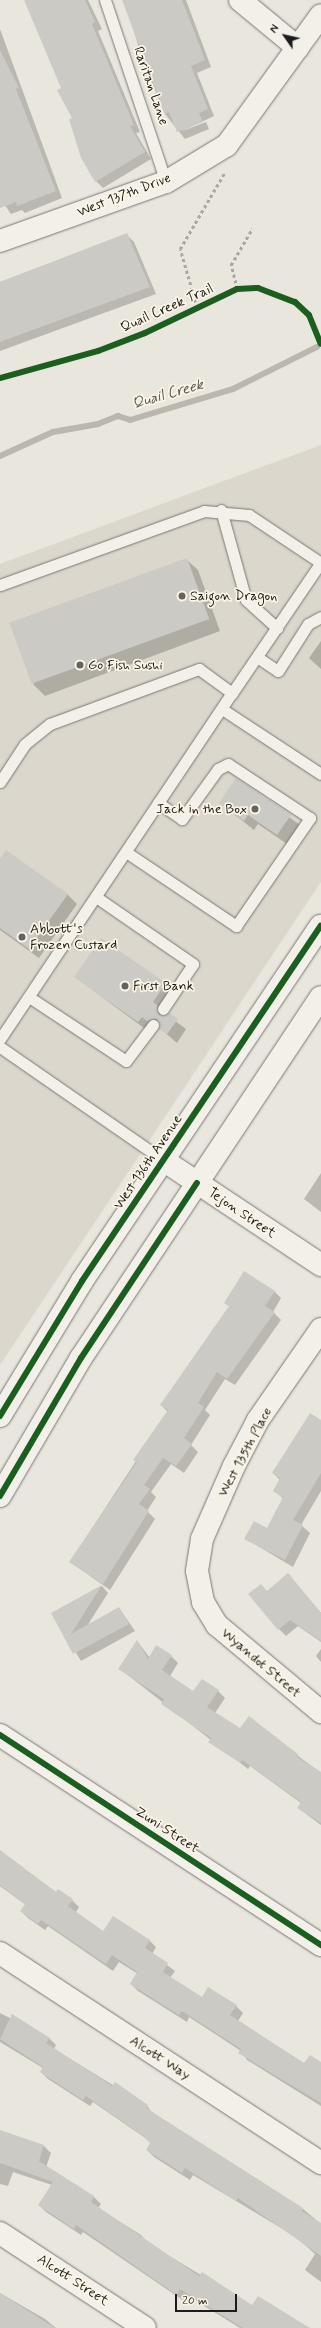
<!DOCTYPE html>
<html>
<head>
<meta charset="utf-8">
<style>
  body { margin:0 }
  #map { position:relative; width:321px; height:2328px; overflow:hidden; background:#e9e6de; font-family:Mynerve,sans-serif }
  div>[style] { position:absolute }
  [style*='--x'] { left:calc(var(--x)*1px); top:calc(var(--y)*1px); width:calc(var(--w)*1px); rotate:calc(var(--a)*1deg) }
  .built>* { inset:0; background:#dbd7cd }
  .shadow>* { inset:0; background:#0003 }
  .stream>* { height:6px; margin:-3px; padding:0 3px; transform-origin:3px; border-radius:3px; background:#bbb6ae }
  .building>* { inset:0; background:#cccac4; transform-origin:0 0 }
  .path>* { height:2.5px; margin-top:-1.25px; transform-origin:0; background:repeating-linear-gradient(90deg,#a9a7a3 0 3px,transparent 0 6px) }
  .roads { filter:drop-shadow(0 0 1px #787773) drop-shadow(0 0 1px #787773) }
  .lane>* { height:11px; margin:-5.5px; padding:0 5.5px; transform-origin:5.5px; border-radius:5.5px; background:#f3f0ea }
  .street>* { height:22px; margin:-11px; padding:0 11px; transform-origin:11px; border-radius:11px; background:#f3f0ea }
  .secondary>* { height:22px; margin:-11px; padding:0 11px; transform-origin:11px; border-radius:11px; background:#f3f0ea }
  .cycleway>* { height:6px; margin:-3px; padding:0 3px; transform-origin:3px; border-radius:3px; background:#1b5e20 }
  .dots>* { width:11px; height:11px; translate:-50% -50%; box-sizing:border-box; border:2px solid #fcf5e5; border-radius:50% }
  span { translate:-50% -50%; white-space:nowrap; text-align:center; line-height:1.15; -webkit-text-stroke:3.5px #fcf5e5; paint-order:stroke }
  .street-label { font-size:14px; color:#1c1c1c }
  .poi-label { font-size:14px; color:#1c1c1c }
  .left { translate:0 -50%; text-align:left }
  .right { translate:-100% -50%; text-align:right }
  .water-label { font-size:15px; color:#5b5854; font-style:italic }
  .north { position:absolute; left:265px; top:16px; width:40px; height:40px; -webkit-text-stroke:3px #fcf5e5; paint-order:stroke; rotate:304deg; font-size:11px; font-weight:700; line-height:16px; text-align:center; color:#1c1c1c }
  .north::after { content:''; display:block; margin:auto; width:14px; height:18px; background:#1c1c1c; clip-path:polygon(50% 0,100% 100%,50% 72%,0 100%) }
  .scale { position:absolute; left:175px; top:2294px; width:62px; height:18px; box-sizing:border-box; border:2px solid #1c1c1c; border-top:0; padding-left:5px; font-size:12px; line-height:14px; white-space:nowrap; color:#1c1c1c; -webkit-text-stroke:3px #fcf5e5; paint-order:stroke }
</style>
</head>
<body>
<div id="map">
  <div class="built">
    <div style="clip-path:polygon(321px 445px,321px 882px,0 1365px,0 564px)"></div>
  </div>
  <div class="shadow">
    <div style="clip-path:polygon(25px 0,88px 0,102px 29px,98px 31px,140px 132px,136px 133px,151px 159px,103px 188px,96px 181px,63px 88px)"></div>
    <div style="clip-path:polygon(125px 0,186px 0,211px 67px,197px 73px,214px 116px,180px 132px,206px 122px,209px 129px,185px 139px,165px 114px,142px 59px)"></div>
    <div style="clip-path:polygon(0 29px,62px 198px,25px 213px,22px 210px,11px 214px,0 198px)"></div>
    <div style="clip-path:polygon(127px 235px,134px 242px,156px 294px,0 351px,0 282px)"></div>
    <div style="clip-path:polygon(186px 559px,198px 570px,220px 631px,45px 696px,34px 685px,12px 625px)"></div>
    <div style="clip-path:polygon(321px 641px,321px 669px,309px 658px)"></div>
    <div style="clip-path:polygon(237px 779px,300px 825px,287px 844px,258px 824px,254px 830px,220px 803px)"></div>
    <div style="clip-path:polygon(0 861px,67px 894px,77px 904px,39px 958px,0 930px)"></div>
    <div style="clip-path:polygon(75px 977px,165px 983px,175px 993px,162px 1011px,186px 1029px,177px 1043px,161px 1029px,152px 1026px,148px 1031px)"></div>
    <div style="clip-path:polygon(321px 1173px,321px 1212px,304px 1199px)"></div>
    <div style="clip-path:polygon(274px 1291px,281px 1298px,273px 1312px,281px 1320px,235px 1385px,225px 1379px,205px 1410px,210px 1415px,191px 1445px,198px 1452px,184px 1473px,171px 1464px,151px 1492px,156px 1497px,147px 1511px,155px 1519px,110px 1590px,70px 1562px,168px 1412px,161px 1405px,230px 1307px,225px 1303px)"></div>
    <div style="clip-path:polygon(321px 1420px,321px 1491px,301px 1525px,310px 1533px,293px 1567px,246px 1539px,268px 1529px,284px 1499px,274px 1491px,280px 1480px,273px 1473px)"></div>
    <div style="clip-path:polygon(288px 1574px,321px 1613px,321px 1642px,298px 1626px,286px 1636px,279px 1629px,267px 1592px)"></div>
    <div style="clip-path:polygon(102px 1586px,108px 1593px,87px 1626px,119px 1608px,135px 1631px,81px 1661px,52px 1614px)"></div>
    <div style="clip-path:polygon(137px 1641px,150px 1658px,171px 1656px,178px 1663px,170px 1676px,194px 1692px,218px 1691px,225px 1698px,215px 1713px,240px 1730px,298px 1756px,321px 1773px,321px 1825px,298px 1808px,301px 1803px,250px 1766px,248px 1769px,120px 1669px)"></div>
    <div style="clip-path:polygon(321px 1649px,321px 1662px,316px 1656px)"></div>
    <div style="clip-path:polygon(0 1852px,56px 1893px,72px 1900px,79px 1907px,76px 1912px,104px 1932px,149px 1940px,156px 1947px,152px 1954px,175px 1971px,170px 1978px,202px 1998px,236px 2006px,243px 2013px,238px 2021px,305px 2064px,321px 2063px,321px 2106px,247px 2060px,241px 2051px,189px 2017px,187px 2022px,138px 1991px,131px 1984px,138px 1974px,119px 1962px,113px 1971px,48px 1926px,45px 1930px,28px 1918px,21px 1911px,26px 1905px,0 1886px)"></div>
    <div style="clip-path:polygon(0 2013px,49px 2038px,56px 2045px,54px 2049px,147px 2106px,153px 2114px,303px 2209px,321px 2224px,321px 2282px,305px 2270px,315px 2254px,296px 2237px,193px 2175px,190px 2180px,154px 2157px,147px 2150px,151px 2142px,93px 2102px,90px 2106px,48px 2079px,41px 2072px,43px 2068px,0 2042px)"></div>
    <div style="clip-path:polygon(0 2131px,44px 2146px,51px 2153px,46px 2167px,94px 2197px,101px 2204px,98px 2208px,141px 2235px,148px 2243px,252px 2306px,304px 2328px,240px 2328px,188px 2296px,184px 2301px,83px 2232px,81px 2235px,46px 2212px,39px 2205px,52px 2185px,13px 2172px,8px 2186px,0 2184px)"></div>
    <div style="clip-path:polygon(0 2293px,45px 2319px,56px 2328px,0 2328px)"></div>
  </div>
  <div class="stream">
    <div style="--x:0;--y:456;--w:58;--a:-24.4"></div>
    <div style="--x:53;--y:432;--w:46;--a:-10.1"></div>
    <div style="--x:98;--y:424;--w:22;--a:-22"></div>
    <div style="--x:118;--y:416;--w:13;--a:18"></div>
    <div style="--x:130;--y:420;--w:108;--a:-16.8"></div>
    <div style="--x:233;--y:389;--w:94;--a:-26.6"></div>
  </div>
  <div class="building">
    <div style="clip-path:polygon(24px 0,85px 0,95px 22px,92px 24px,134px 125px,130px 126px,145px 152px,95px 182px,81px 158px,69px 119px,72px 118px,57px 90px,61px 88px)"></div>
    <div style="clip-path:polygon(122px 0,182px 0,205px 60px,191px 66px,208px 109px,199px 113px,203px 122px,177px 132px,169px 112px,165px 114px)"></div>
    <div style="clip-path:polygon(0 50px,19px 88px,16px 89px,56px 191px,17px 206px,16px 202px,0 208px)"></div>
    <div style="clip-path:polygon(127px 233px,150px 287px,0 342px,0 282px)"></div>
    <div style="left:187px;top:558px;width:65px;height:189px;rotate:70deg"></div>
    <div style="clip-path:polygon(236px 778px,291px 815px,277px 835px,248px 815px,244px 821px,219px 803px)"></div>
    <div style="clip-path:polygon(6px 850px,68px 894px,29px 949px,0 928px,0 859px)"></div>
    <div style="clip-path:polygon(101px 938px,166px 983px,153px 1002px,157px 1005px,159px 1015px,169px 1013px,178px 1019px,167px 1034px,159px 1029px,157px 1019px,147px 1021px,142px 1017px,138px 1022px,74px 977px)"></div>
    <div style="clip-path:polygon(244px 1271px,275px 1291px,265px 1306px,275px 1312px,227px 1379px,217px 1372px,198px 1403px,204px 1407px,184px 1438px,192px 1444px,176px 1466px,163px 1458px,144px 1485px,150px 1489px,139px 1504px,149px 1511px,103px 1584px,69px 1562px,137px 1462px,133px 1460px,168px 1410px,160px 1405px,229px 1306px,224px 1303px)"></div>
    <div style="clip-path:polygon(310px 1413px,321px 1420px,321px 1473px,293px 1520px,303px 1525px,285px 1560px,244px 1539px,254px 1521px,267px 1528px,283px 1497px,273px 1491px,280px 1478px,272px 1473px)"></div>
    <div style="clip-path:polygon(288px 1573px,321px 1613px,321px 1641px,290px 1620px,278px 1630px,248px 1594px,261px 1584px,267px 1591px)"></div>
    <div style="clip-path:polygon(102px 1585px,71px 1634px,119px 1607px,129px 1624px,73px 1654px,51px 1613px)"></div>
    <div style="clip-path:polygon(137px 1640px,148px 1659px,156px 1645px,172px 1655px,162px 1670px,193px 1691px,202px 1679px,219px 1690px,207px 1707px,240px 1728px,249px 1716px,299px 1755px,297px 1757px,321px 1772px,321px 1823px,297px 1808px,301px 1802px,242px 1760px,240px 1763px,208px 1742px,211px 1738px,161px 1704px,164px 1699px,118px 1669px)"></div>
    <div style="clip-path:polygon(0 1850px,56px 1892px,58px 1889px,73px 1899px,68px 1906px,103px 1931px,113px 1916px,150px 1940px,145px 1948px,168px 1963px,163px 1972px,202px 1997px,208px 1987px,237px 2005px,230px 2015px,304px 2063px,310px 2055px,321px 2062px,321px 2103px,238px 2053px,241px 2049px,182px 2011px,179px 2015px,130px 1984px,137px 1972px,112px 1955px,106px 1964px,41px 1920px,38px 1924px,20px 1911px,25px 1904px,0 1885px)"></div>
    <div style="clip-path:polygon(12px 2014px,50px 2038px,46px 2043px,112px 2086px,115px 2082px,148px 2105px,146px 2108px,303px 2208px,302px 2211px,321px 2223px,321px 2256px,238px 2198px,236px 2201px,185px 2168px,182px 2173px,146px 2150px,150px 2143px,143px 2136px,86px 2096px,83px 2100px,40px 2072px,43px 2067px,0 2039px)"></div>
    <div style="clip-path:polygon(0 2130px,44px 2145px,39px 2161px,94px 2196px,91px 2202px,199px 2276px,202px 2272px,252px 2305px,258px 2296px,310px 2328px,243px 2328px,180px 2289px,177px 2295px,76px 2225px,74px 2229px,38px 2205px,53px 2182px,0 2163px)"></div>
    <div style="clip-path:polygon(0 2293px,55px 2328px,0 2328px)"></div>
  </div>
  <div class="path">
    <div style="--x:237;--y:289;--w:25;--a:-104"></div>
    <div style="--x:231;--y:265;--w:42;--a:-59.7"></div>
    <div style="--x:197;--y:308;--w:61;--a:-106.1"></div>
    <div style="--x:180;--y:249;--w:89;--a:-59.7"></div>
  </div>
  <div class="roads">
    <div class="lane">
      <div style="--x:105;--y:0;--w:192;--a:71.5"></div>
      <div style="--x:221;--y:510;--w:93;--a:74.5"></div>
      <div style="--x:246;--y:600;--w:42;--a:42.1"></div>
      <div style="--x:0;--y:585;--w:217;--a:-19.9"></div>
      <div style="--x:204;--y:511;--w:45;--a:5.1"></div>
      <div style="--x:249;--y:515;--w:87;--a:33.7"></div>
      <div style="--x:257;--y:657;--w:25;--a:34"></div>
      <div style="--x:278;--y:671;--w:56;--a:-57.4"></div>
      <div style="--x:308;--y:624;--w:15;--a:-28"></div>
      <div style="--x:222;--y:709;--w:118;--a:33.3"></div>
      <div style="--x:0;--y:782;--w:45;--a:-56.7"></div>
      <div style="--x:25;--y:744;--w:32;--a:-39"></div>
      <div style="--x:50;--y:724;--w:159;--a:-20.3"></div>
      <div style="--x:199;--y:669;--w:41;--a:36"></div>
      <div style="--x:232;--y:693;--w:158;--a:-55.8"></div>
      <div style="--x:126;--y:852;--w:133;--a:33.9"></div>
      <div style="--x:236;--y:926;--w:131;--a:-55.6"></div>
      <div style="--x:310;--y:818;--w:98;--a:-146.6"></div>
      <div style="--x:228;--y:764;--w:11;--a:153"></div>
      <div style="--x:218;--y:769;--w:62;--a:125.8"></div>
      <div style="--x:182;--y:819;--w:29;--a:-146"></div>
      <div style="--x:96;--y:897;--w:118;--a:34.6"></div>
      <div style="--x:193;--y:964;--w:54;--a:123.7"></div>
      <div style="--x:29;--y:997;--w:116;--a:33.4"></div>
      <div style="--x:126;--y:1061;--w:45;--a:-53.1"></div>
      <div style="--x:0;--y:1039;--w:417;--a:-56.2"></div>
      <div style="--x:0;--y:1047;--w:198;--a:34.7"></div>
    </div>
    <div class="street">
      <div style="--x:240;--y:0;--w:75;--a:39.6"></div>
      <div style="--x:0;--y:241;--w:176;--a:-19.6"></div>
      <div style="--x:166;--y:182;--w:71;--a:-31.2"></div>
      <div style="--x:227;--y:145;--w:160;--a:-54.1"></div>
      <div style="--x:163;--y:1160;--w:190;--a:33.6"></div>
      <div style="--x:321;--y:1329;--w:111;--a:124.7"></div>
      <div style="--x:258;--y:1420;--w:52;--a:117.6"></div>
      <div style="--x:234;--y:1466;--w:80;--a:113.7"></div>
      <div style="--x:202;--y:1539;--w:32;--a:99"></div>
      <div style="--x:197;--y:1571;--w:32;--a:79"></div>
      <div style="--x:203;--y:1602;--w:27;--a:59"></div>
      <div style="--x:217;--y:1625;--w:136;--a:39.9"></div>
      <div style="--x:0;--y:1953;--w:384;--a:33.2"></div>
      <div style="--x:0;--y:2233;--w:173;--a:33.2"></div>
    </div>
    <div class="secondary">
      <div style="--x:0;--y:1416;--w:158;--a:-58.7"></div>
      <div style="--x:82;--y:1281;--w:428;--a:-56.1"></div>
      <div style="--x:0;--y:1496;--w:160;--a:-59.6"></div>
      <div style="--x:81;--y:1358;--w:433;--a:-56.4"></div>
      <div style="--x:0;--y:1735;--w:384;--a:33.2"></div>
    </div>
  </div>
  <div class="cycleway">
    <div style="--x:0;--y:378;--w:102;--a:-15.4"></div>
    <div style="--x:98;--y:351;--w:50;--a:-21"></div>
    <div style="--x:145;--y:333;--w:102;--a:-25.6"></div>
    <div style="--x:237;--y:289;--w:21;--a:-3"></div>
    <div style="--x:258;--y:288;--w:40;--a:21"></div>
    <div style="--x:295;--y:302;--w:19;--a:43"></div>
    <div style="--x:309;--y:315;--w:31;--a:68"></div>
    <div style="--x:0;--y:1416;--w:158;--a:-58.7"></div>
    <div style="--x:82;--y:1281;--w:428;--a:-56.1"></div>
    <div style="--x:0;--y:1496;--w:160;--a:-59.6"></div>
    <div style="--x:81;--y:1358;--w:210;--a:-56.5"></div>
    <div style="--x:0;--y:1735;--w:384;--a:33.2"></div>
  </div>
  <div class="dots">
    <div style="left:182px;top:596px;background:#646360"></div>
    <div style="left:80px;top:665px;background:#646360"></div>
    <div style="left:255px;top:809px;background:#646360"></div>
    <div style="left:22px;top:937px;background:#646360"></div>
    <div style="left:125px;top:986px;background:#646360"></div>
  </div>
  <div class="street-label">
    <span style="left:151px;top:86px;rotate:71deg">Raritan Lane</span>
    <span style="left:124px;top:195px;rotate:-21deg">West 137th Drive</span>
    <span style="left:167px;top:308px;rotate:-24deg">Quail Creek Trail</span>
    <span style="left:148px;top:1162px;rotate:-56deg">West 136th Avenue</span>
    <span style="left:242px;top:1213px;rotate:34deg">Tejon Street</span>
    <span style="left:245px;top:1452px;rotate:-62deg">West 135th Place</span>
    <span style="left:261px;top:1663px;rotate:40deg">Wyandot Street</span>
    <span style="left:167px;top:1830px;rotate:33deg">Zuni Street</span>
    <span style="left:160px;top:2058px;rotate:33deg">Alcott Way</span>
    <span style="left:73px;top:2280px;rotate:33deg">Alcott Street</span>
  </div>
  <div class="poi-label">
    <span class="left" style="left:190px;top:596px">Saigon Dragon</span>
    <span class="left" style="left:88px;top:665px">Go Fish Sushi</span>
    <span class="right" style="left:247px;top:809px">Jack in the Box</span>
    <span class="left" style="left:30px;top:937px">Abbott's<br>Frozen Custard</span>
    <span class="left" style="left:133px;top:986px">First Bank</span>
  </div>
  <div class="water-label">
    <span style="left:168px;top:395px;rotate:-16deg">Quail Creek</span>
  </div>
  <div class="north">N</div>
  <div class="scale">20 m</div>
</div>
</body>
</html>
